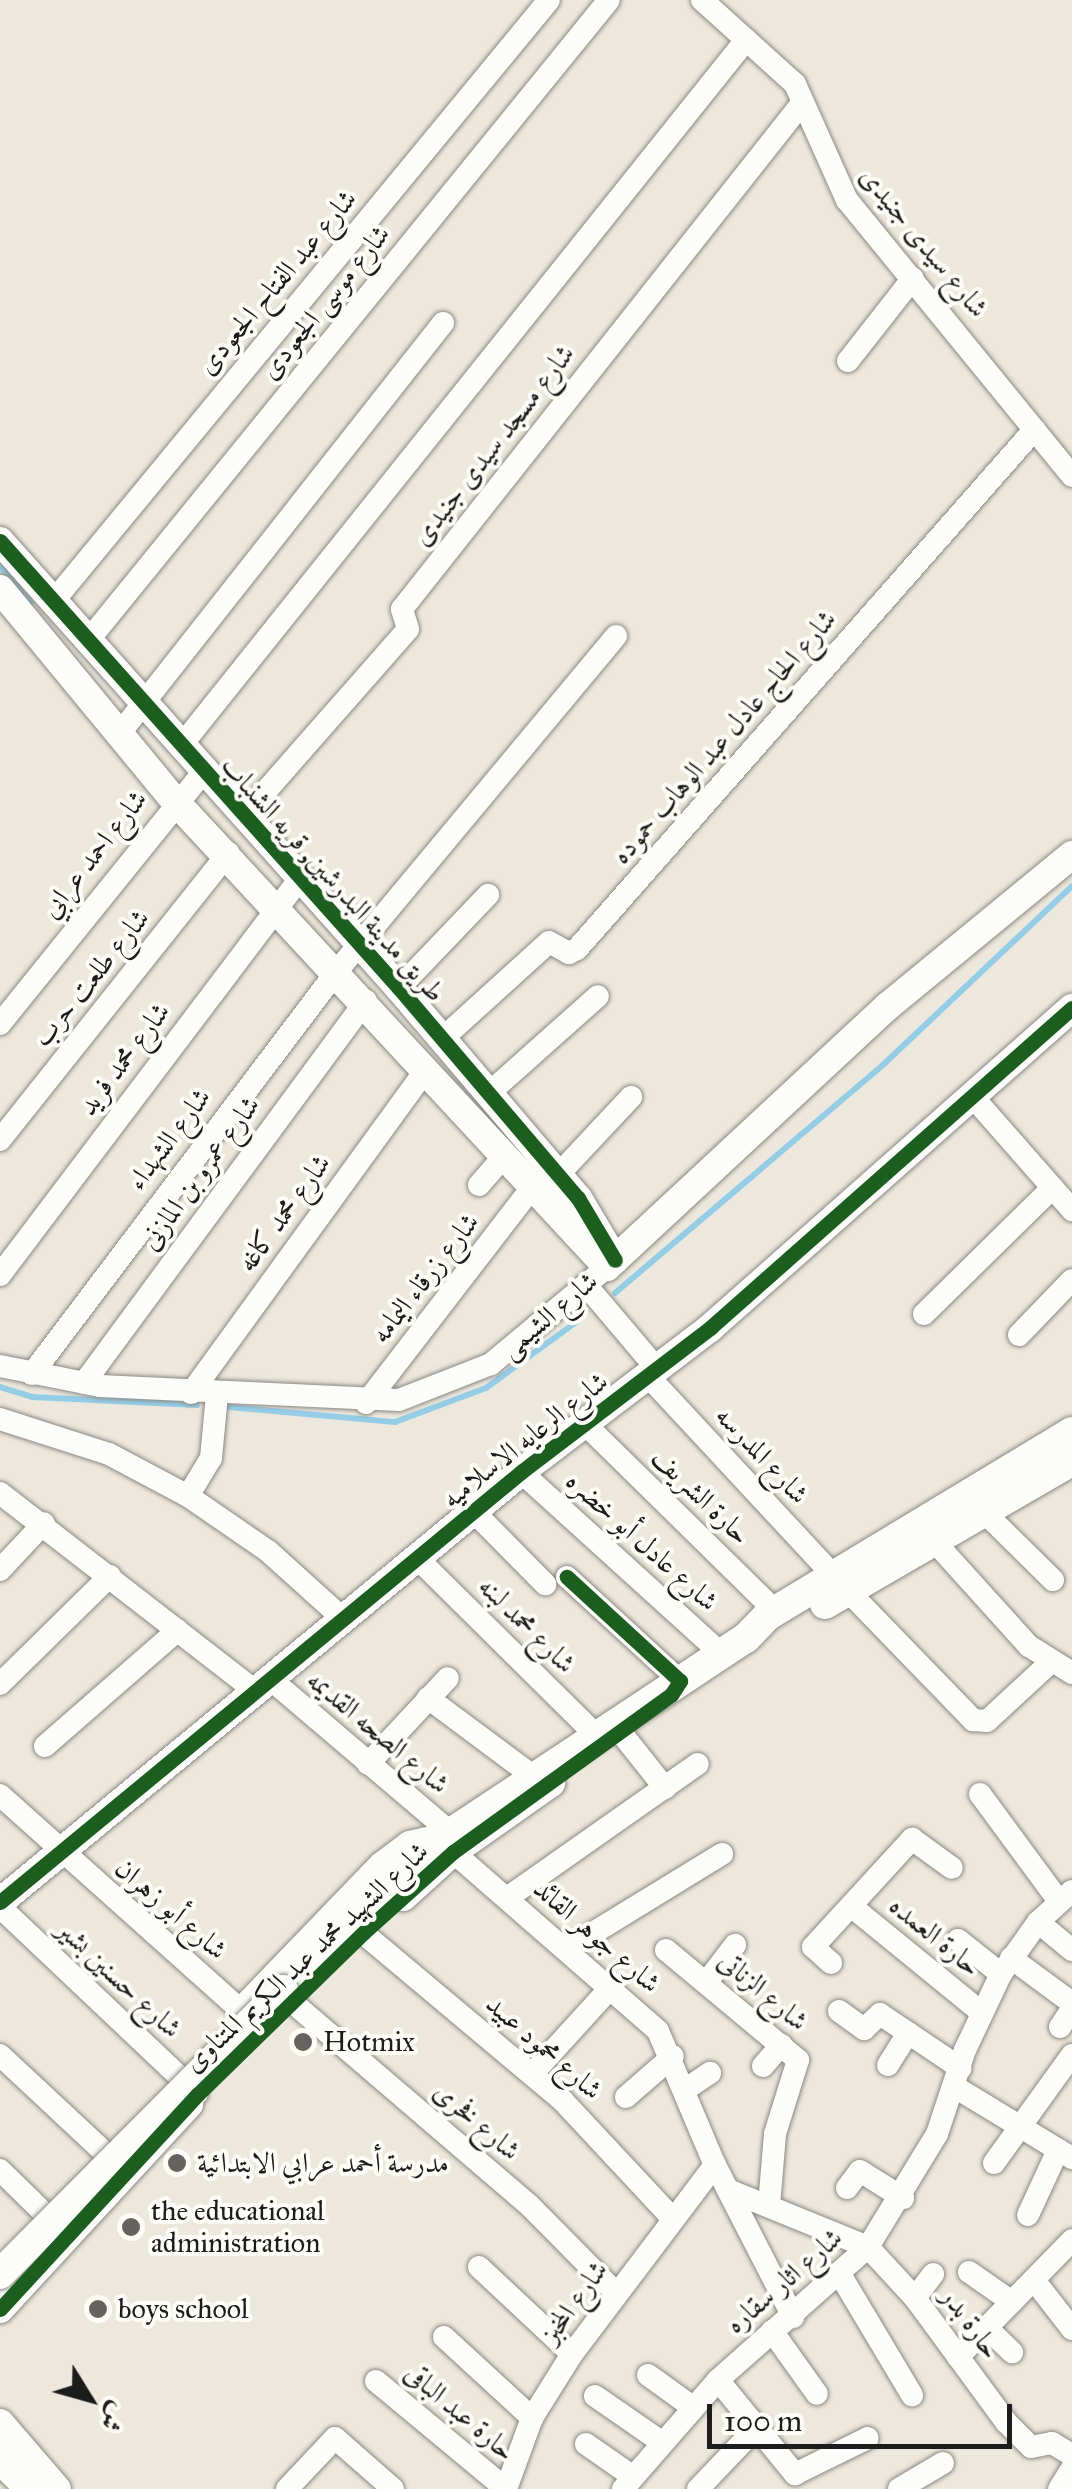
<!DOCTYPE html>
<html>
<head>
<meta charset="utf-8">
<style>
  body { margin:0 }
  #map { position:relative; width:1072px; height:2489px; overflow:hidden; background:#ede8dd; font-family:"IM FELL Great Primer",Amiri,serif }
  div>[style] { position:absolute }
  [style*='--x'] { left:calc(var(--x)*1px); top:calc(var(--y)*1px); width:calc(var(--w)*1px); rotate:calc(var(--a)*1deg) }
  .stream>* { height:6px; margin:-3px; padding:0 3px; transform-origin:3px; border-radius:3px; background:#95cde7 }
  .roads { filter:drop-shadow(0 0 2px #8b8883) drop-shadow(0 0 2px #8b8883) }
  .minor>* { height:22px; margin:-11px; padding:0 11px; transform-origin:11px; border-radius:11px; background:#fcfcfa }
  .tertiary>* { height:28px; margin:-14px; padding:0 14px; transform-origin:14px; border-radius:14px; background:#fcfcfa }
  .secondary>* { height:30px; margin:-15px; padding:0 15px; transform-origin:15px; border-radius:15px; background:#fcfcfa }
  .bridges { filter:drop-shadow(0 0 2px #8b8883) drop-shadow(0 0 2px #8b8883) }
  .secondary-bridge>* { height:30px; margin:-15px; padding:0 15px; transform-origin:15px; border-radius:15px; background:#fcfcfa }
  .cycleway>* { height:15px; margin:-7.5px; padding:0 7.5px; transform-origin:7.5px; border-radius:7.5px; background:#1b5e20 }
  .dots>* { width:28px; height:28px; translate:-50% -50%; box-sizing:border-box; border:5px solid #fdfcf7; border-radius:50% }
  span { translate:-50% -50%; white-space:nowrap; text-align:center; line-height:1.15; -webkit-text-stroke:8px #fdfcf7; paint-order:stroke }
  .street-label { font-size:28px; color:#1c1c1c }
  .poi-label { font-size:28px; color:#1c1c1c }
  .left { translate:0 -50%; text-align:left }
  .north { position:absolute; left:40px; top:2349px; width:100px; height:100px; -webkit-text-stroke:8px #fdfcf7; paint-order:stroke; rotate:127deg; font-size:28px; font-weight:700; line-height:40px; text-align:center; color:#1c1c1c }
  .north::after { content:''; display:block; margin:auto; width:35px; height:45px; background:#1c1c1c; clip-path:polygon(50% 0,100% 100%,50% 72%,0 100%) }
  .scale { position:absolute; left:707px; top:2404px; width:305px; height:45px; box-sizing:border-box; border:5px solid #1c1c1c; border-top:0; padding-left:12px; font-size:30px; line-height:35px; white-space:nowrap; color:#1c1c1c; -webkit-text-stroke:8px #fdfcf7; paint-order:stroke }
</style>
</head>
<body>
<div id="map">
  <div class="stream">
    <div style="--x:0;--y:566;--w:48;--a:50"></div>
    <div style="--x:615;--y:1293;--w:355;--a:-40.4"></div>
    <div style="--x:885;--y:1063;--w:257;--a:-43.4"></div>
    <div style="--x:0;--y:1387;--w:34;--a:17"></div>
    <div style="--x:32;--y:1397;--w:165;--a:2.8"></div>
    <div style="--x:229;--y:1407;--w:167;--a:5.2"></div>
    <div style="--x:395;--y:1422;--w:97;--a:-20.5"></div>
    <div style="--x:486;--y:1388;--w:115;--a:-36.2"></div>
  </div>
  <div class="roads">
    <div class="minor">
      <div style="--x:702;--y:0;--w:125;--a:42.1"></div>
      <div style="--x:795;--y:84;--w:127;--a:65.9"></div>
      <div style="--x:847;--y:200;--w:356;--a:50.8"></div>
      <div style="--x:848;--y:361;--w:105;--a:-51.9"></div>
      <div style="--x:52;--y:603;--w:781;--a:-50.5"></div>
      <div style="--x:87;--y:642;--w:827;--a:-50.89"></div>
      <div style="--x:120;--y:733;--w:522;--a:-51.77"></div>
      <div style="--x:180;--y:747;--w:906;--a:-51.32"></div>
      <div style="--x:243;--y:817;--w:250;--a:-48.7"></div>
      <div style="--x:408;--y:629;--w:21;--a:-107"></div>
      <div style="--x:402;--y:609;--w:646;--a:-51.66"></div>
      <div style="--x:399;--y:988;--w:129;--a:-46.3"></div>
      <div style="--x:0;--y:1024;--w:324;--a:-51.1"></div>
      <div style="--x:442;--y:1039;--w:144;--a:-42.2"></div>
      <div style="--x:549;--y:942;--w:23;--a:29"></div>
      <div style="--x:569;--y:953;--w:9;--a:-27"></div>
      <div style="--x:577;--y:949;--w:692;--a:-48.63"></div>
      <div style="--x:488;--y:1094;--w:147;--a:-41.7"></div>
      <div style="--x:972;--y:1096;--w:152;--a:48.7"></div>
      <div style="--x:0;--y:1140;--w:367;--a:-51.5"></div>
      <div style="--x:558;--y:1175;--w:107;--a:-46.9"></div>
      <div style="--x:479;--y:1185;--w:37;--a:-49"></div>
      <div style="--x:0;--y:1275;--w:496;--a:-52.9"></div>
      <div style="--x:586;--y:1285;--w:110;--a:49.8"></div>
      <div style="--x:924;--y:1314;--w:180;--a:-44.5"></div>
      <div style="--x:1019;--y:1335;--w:76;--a:-46.1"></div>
      <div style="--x:0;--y:1366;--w:102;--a:11.3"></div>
      <div style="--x:100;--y:1386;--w:299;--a:2.7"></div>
      <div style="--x:399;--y:1400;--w:99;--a:-21.4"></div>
      <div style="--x:491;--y:1364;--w:151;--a:-39.9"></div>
      <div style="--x:32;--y:1374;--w:505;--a:-52.88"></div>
      <div style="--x:337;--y:971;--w:436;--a:-50.2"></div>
      <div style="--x:648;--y:1376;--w:272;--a:47.1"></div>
      <div style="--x:84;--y:1383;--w:475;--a:-53.6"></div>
      <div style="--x:191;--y:1393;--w:399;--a:-54"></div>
      <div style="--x:366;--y:1403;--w:270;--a:-52.4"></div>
      <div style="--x:0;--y:1419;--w:114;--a:17.8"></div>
      <div style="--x:109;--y:1454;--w:89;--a:28"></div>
      <div style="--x:188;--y:1496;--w:97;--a:34.5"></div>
      <div style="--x:268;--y:1551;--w:98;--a:42.1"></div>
      <div style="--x:585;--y:1424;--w:267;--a:44.5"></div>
      <div style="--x:521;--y:1472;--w:271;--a:42.2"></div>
      <div style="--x:0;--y:1493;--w:320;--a:37.8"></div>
      <div style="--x:188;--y:1496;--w:44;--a:-58.8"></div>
      <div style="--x:211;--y:1458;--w:63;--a:-84.6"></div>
      <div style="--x:473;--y:1511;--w:103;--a:45.4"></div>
      <div style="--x:984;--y:1512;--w:97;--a:44.6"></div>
      <div style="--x:934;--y:1541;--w:142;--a:47.9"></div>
      <div style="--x:1029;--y:1646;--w:51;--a:32.1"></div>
      <div style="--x:416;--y:1557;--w:255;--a:44.7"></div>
      <div style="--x:0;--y:1570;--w:64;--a:-46.9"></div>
      <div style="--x:567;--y:1577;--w:154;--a:42.6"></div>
      <div style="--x:848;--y:1591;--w:180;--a:45.9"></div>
      <div style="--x:973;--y:1720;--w:14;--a:4"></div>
      <div style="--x:987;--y:1721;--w:87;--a:-42.7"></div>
      <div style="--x:268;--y:1677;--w:240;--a:40.4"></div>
      <div style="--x:0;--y:1684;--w:154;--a:-44.5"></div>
      <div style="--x:428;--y:1698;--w:132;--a:36.7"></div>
      <div style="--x:622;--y:1734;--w:69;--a:51.5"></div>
      <div style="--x:45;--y:1746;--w:176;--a:-41.1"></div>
      <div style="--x:368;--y:1764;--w:117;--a:-47.1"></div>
      <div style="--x:980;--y:1794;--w:133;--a:53.6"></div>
      <div style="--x:0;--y:1795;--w:324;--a:41.8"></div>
      <div style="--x:453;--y:1852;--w:272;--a:41.1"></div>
      <div style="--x:658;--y:2031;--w:146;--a:67"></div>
      <div style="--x:715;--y:2165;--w:171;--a:62.8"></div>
      <div style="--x:507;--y:1898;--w:233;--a:-35.1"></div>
      <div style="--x:851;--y:1906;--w:168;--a:39.2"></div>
      <div style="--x:0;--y:1907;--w:271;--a:43.4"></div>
      <div style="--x:1038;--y:1922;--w:44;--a:39.5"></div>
      <div style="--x:363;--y:1933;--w:261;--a:40"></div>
      <div style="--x:563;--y:2101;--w:161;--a:47"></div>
      <div style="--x:958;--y:1940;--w:55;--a:38.3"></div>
      <div style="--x:567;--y:1949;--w:182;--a:-31.5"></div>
      <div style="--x:666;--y:1950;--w:172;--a:39.8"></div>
      <div style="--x:798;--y:2060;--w:77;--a:107.3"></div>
      <div style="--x:775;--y:2134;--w:72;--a:94.8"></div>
      <div style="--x:1011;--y:1958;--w:76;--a:36.4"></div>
      <div style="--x:831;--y:1963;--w:24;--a:-138"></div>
      <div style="--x:813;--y:1947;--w:147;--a:-47.5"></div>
      <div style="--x:912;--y:1839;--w:49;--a:35.9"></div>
      <div style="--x:706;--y:1983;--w:48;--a:-52.7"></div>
      <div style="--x:292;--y:2002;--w:313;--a:40.6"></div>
      <div style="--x:530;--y:2206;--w:122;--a:45.3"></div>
      <div style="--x:839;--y:2011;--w:31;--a:36"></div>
      <div style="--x:864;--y:2029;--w:22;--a:-43"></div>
      <div style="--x:880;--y:2014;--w:97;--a:34"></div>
      <div style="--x:1060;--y:2027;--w:22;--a:-56"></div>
      <div style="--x:0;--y:2055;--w:142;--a:43"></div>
      <div style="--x:888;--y:2065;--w:38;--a:-58"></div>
      <div style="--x:763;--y:2066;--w:28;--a:-49"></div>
      <div style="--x:532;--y:2074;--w:119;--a:-47.7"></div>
      <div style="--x:955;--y:2087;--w:137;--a:31.3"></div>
      <div style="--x:686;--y:2089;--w:29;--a:-34"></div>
      <div style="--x:626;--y:2097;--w:62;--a:-41.1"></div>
      <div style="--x:994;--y:2163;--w:133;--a:-54.2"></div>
      <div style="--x:0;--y:2170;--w:62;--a:44.3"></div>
      <div style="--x:847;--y:2188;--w:21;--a:-53"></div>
      <div style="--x:860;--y:2171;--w:51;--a:32.1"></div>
      <div style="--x:728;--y:2190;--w:151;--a:22.2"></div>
      <div style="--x:868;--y:2247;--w:69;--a:47.3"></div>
      <div style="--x:915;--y:2298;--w:154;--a:53.7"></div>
      <div style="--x:1006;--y:2422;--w:35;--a:45"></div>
      <div style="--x:1031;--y:2447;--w:21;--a:-11"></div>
      <div style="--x:1052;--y:2443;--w:23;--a:31"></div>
      <div style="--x:1028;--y:2215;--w:72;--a:-65.2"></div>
      <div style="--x:479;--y:2267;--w:127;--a:43.1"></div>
      <div style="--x:969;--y:2272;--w:52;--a:34.9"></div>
      <div style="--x:841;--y:2276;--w:139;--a:59.2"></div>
      <div style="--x:1034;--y:2280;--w:62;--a:52.2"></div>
      <div style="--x:915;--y:2298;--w:30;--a:-53"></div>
      <div style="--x:987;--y:2328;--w:35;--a:44"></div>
      <div style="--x:772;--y:2331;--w:77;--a:54.5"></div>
      <div style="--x:444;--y:2337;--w:120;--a:42.6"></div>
      <div style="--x:958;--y:2357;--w:163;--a:-45.7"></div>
      <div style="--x:648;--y:2375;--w:53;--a:35.8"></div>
      <div style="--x:718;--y:2380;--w:122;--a:50.7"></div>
      <div style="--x:795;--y:2474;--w:81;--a:-26.3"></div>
      <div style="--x:376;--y:2381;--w:169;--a:39.7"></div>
      <div style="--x:595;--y:2396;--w:79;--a:34.7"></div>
      <div style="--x:586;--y:2444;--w:56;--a:34.8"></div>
      <div style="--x:287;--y:2489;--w:70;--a:-46.7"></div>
      <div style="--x:335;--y:2438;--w:77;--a:41.3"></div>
      <div style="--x:506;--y:2489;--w:76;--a:-69.9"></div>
      <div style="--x:532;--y:2418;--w:75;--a:-58"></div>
      <div style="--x:572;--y:2354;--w:237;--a:-52.9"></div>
      <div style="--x:623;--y:2489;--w:145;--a:-48.9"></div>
      <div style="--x:718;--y:2380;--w:200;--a:-41.6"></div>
      <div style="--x:868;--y:2247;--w:132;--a:-58.6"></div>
      <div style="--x:937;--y:2134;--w:89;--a:-71.6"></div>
      <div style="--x:965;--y:2050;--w:84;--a:-64.7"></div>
      <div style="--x:1001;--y:1974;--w:64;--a:-54.6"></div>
      <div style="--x:1038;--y:1922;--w:46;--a:-42.4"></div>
      <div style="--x:698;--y:2489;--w:87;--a:-46.4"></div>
      <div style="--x:899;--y:2489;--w:51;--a:-30.6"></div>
      <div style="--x:1059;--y:2489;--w:25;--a:-58"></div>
    </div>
    <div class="tertiary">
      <div style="--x:0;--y:541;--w:599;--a:48.25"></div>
      <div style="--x:399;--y:988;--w:276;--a:49.6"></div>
      <div style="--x:578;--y:1198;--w:72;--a:59.2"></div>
      <div style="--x:0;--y:589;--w:273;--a:50.5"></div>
      <div style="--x:174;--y:800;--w:637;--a:47.16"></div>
      <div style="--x:607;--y:1267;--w:384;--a:-42.9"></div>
      <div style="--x:888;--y:1006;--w:238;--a:-39.4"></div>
      <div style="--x:403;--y:1897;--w:67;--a:-42"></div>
      <div style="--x:453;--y:1852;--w:120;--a:-35.1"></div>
      <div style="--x:0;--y:1902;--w:676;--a:-39.53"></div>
      <div style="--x:521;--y:1472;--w:238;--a:-37.3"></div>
      <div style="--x:710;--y:1328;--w:483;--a:-41.5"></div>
      <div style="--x:249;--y:2004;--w:192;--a:-46.1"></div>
      <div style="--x:382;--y:1866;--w:35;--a:-37"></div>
      <div style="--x:410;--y:1845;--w:37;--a:-13"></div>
      <div style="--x:0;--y:2309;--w:279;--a:-47.3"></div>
      <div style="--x:0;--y:2423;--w:87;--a:49.2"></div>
    </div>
    <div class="secondary">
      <div style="--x:825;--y:1604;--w:285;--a:-30.1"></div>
      <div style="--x:283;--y:1990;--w:230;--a:-43.1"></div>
      <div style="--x:451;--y:1833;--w:354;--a:-33.5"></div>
      <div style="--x:746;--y:1638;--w:30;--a:-46"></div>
      <div style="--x:767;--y:1616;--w:356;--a:-31.1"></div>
      <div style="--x:0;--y:2459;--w:43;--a:44.1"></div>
    </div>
  </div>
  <div class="bridges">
    <div class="secondary-bridge">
      <div style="--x:0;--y:2274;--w:401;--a:-45.1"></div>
    </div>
  </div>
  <div class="cycleway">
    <div style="--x:0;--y:541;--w:599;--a:48.25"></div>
    <div style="--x:399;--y:988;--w:276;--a:49.6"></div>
    <div style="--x:578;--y:1198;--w:72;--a:59.2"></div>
    <div style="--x:0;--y:1902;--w:676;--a:-39.53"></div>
    <div style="--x:521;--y:1472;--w:238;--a:-37.3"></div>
    <div style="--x:710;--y:1328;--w:483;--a:-41.5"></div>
    <div style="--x:0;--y:2309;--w:292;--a:-47.4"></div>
    <div style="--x:198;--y:2094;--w:231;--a:-44.3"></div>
    <div style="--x:363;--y:1933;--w:121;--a:-42"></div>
    <div style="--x:453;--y:1852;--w:269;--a:-35.8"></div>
    <div style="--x:671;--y:1695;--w:17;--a:-57"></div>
    <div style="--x:680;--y:1681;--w:154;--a:-137.4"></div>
  </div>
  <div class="dots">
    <div style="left:303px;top:2042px;background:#656360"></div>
    <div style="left:177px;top:2163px;background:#656360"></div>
    <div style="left:131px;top:2227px;background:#656360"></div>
    <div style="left:98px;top:2309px;background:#656360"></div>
  </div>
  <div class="street-label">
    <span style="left:924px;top:242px;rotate:51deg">شارع سيدى جنيدى</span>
    <span style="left:277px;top:282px;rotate:-50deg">شارع عبد الفتاح الجعودى</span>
    <span style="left:325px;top:302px;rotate:-51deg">شارع موسى الجعودى</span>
    <span style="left:493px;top:445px;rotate:-52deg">شارع مسجد سيدى جنيدى</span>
    <span style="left:724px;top:737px;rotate:-49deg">شارع الحاج عادل عبد الوهاب حموده</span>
    <span style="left:94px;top:854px;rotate:-52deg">شارع احمد عرابي</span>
    <span style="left:333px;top:879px;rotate:48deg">طريق مدينة البدرشين, قريه الشنباب</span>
    <span style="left:91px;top:978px;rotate:-51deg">شارع طلعت حرب</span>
    <span style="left:124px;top:1059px;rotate:-53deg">شارع محمد فريد</span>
    <span style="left:169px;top:1139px;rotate:-53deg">شارع الشهداء</span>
    <span style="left:200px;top:1173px;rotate:-54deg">شارع عمرو بن المازنى</span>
    <span style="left:284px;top:1213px;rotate:-54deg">شارع محمد كاغه</span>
    <span style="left:425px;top:1278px;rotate:-52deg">شارع زرقاء اليمامه</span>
    <span style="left:549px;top:1315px;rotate:-40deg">شارع الشيمى</span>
    <span style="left:525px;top:1440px;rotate:-38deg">شارع الرعايه الاسلاميه</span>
    <span style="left:762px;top:1455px;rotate:47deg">شارع المدرسه</span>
    <span style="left:701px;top:1496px;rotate:44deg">حارة الشريف</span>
    <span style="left:642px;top:1541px;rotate:42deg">شارع عادل أبو خضره</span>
    <span style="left:527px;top:1625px;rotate:45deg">شارع محمد لبنه</span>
    <span style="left:378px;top:1732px;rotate:40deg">شارع الصحه القديمه</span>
    <span style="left:171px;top:1909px;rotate:41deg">شارع أبو زهران</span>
    <span style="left:597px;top:1936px;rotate:41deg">شارع جوهر القائد</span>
    <span style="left:935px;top:1936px;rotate:39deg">حارة العمده</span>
    <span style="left:306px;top:1957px;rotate:-43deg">شارع الشهيد محمد عبد الكريم المتناوى</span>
    <span style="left:119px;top:1979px;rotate:43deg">شارع حسنين بشير</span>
    <span style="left:763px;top:1991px;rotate:40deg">شارع الزناتى</span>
    <span style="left:544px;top:2047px;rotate:41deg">شارع محمود عبيد</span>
    <span style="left:477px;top:2121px;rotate:41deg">شارع فخرى</span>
    <span style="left:784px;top:2281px;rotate:-41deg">شارع اثار سقاره</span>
    <span style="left:574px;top:2302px;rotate:-54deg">شارع المخبز</span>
    <span style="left:971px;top:2323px;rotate:54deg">حارة بدر</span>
    <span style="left:460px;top:2412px;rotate:40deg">حارة عبد الباقى</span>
  </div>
  <div class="poi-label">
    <span class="left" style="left:323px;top:2042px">Hotmix</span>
    <span class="left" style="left:197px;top:2163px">مدرسة أحمد عرابي الابتدائية</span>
    <span class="left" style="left:151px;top:2227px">the educational<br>administration</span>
    <span class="left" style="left:118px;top:2309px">boys school</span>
  </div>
  <div class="north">ش</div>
  <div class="scale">100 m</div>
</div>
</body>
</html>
